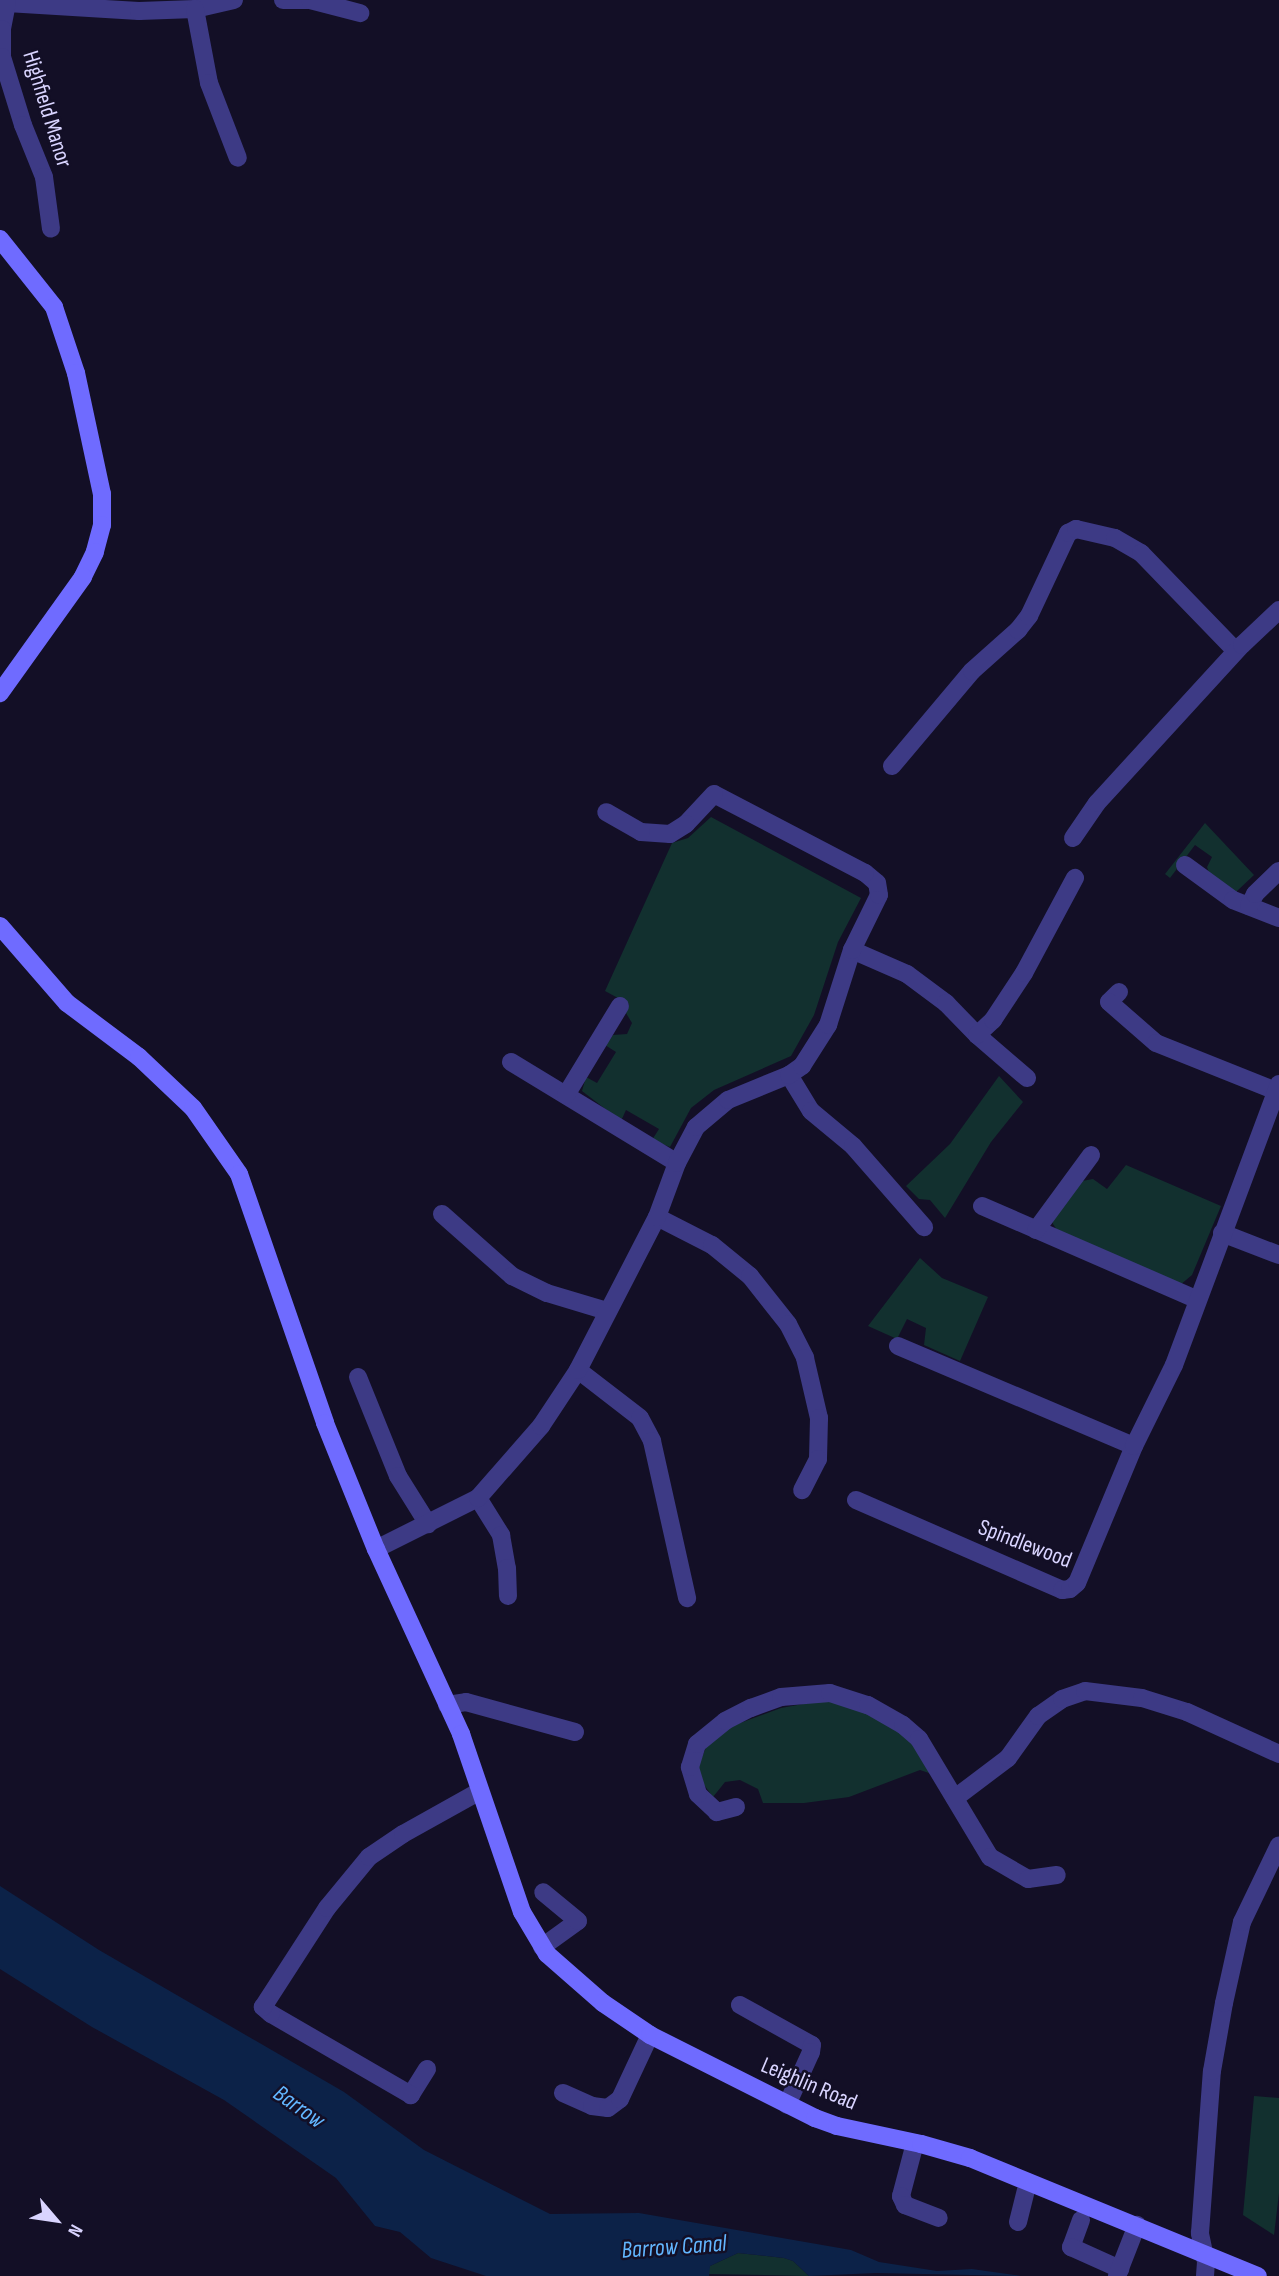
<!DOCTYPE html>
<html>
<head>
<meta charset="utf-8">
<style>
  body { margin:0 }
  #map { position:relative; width:1279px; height:2276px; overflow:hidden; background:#130f26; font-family:"Sofia Sans Condensed",sans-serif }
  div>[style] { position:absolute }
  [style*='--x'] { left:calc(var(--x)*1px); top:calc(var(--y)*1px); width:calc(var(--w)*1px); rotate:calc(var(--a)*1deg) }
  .green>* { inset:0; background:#12302f }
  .water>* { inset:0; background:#0c2248 }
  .street>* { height:18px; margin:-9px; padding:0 9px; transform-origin:9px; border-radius:9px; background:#3d3a85 }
  .secondary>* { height:18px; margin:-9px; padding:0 9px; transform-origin:9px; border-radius:9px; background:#6f6bff }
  span { translate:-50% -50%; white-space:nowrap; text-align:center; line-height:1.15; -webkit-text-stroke:5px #130f26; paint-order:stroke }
  .street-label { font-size:23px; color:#d9d4ff }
  .water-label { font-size:24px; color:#62b6ff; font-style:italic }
  .north { position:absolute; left:21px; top:2185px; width:70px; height:70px; -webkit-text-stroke:5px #130f26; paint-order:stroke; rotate:119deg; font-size:19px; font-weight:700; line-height:28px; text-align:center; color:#d9d4ff }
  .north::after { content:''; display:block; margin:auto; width:24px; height:32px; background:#d9d4ff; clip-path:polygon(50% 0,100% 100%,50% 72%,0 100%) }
</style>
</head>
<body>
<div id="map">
  <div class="green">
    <div style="clip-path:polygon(711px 817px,861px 898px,838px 942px,814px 1015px,791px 1056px,714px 1090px,691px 1108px,670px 1147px,652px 1140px,659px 1129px,626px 1110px,621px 1121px,582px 1091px,586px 1077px,597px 1083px,616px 1052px,605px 1045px,613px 1035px,627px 1034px,632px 1023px,626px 1013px,629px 1004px,605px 991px,672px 843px,688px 838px)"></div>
    <div style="clip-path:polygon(1205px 823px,1254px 875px,1236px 892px,1210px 876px,1207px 867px,1212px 857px,1195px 845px,1170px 878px,1165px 874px)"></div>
    <div style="clip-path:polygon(999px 1076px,1023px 1102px,991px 1142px,945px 1218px,930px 1200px,919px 1199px,906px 1186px,950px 1144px)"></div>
    <div style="clip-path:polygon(1126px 1165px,1221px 1206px,1192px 1275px,1180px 1285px,1057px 1230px,1053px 1224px,1052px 1220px,1082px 1181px,1093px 1179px,1107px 1189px)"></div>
    <div style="clip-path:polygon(920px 1258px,942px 1278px,988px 1297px,960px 1361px,924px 1345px,926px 1328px,907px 1319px,897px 1339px,868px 1326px)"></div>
    <div style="clip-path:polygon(825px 1700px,861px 1707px,897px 1728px,916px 1746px,938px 1776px,920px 1770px,849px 1797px,804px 1803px,763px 1803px,758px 1789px,740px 1780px,725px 1782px,713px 1797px,702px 1782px,698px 1767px,707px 1745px,732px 1726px,781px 1708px)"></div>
    <div style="clip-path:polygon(1254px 2096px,1279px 2098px,1279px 2193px,1274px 2235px,1243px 2215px)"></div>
    <div style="clip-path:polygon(738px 2253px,784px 2258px,793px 2261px,809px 2276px,707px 2274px,710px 2266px)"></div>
  </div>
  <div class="water">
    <div style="clip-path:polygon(0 1886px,99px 1950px,344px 2092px,424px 2150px,550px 2214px,639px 2213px,851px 2250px,879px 2262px,937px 2271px,972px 2269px,1021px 2276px,876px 2273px,809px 2276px,793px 2261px,784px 2258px,738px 2253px,710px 2266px,709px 2276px,486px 2276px,431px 2258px,400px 2232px,375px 2226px,336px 2178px,224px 2100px,92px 2027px,0 1969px)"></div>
  </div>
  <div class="street">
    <div style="--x:1;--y:0;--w:7;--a:27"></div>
    <div style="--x:7;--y:3;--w:132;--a:3.5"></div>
    <div style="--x:139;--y:11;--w:56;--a:-2"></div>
    <div style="--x:195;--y:9;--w:40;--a:-13"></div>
    <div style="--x:283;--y:0;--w:27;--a:0"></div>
    <div style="--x:310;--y:0;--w:52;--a:14.6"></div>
    <div style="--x:7;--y:3;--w:26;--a:101"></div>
    <div style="--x:2;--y:29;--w:28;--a:90"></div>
    <div style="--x:2;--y:57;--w:71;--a:72.8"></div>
    <div style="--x:23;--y:125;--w:56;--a:68"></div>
    <div style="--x:44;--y:177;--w:52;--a:82.3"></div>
    <div style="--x:195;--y:9;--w:75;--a:79.3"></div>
    <div style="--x:209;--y:83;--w:80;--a:68.9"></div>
    <div style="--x:892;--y:766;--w:124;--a:-49.9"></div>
    <div style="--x:972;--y:671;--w:62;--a:-41.7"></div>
    <div style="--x:1018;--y:630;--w:18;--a:-52"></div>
    <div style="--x:1029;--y:616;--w:92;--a:-64.8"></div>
    <div style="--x:1068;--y:533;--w:9;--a:-27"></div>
    <div style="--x:1076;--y:529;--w:40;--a:13"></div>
    <div style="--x:1115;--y:538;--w:30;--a:30"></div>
    <div style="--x:1141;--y:553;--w:136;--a:45.9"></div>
    <div style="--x:1073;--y:838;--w:42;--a:-55.6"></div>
    <div style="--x:1097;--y:803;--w:214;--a:-47.5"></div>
    <div style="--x:1242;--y:645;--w:51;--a:-43.4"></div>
    <div style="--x:1185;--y:865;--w:59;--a:36.1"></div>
    <div style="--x:1233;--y:900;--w:49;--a:21.4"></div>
    <div style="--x:1249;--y:906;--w:13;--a:-63"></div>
    <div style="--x:1255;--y:894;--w:33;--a:-44"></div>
    <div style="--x:852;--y:950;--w:60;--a:23.6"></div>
    <div style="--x:907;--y:974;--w:49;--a:36.6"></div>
    <div style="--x:946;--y:1003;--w:45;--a:45.9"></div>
    <div style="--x:977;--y:1035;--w:66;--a:40.7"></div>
    <div style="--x:1119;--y:992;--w:14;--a:135"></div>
    <div style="--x:1109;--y:1002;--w:62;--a:41.1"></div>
    <div style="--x:1156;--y:1043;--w:129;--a:21.8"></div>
    <div style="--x:977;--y:1035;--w:22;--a:-43"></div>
    <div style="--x:993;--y:1020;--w:56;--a:-56.6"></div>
    <div style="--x:1024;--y:973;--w:108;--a:-61.8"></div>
    <div style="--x:511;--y:1062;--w:194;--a:31.3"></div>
    <div style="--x:789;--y:1075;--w:42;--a:58.6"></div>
    <div style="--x:811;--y:1111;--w:55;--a:39.8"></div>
    <div style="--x:853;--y:1146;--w:108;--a:48.8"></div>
    <div style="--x:566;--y:1095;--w:104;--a:-58.8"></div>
    <div style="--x:982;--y:1206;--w:233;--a:23.5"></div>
    <div style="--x:442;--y:1214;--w:94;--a:41.5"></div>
    <div style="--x:512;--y:1276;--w:39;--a:26"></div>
    <div style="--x:547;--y:1293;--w:63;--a:16.7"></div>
    <div style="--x:657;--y:1217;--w:62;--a:27"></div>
    <div style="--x:712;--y:1245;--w:49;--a:39.2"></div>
    <div style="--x:750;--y:1276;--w:61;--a:51.6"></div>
    <div style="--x:788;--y:1324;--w:38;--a:63"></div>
    <div style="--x:805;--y:1358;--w:62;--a:76.9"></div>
    <div style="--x:819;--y:1418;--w:41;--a:91.4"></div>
    <div style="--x:818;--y:1459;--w:35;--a:117"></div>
    <div style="--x:1036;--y:1230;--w:93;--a:-53.7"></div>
    <div style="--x:1222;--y:1233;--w:61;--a:21.1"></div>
    <div style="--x:898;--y:1346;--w:256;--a:23"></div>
    <div style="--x:578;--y:1370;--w:78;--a:37.7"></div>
    <div style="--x:640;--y:1418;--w:26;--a:62"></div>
    <div style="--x:652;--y:1441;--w:161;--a:77.4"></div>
    <div style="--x:358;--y:1377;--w:107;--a:68"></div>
    <div style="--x:398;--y:1476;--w:57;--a:58"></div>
    <div style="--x:478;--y:1498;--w:44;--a:58.1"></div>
    <div style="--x:501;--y:1535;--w:34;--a:80"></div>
    <div style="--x:507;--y:1568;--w:28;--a:88"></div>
    <div style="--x:856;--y:1500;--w:225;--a:23.6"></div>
    <div style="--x:1062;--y:1590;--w:8;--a:-7"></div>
    <div style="--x:1070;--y:1589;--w:9;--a:-41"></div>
    <div style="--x:1077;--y:1583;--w:148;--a:-67.4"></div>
    <div style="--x:1134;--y:1446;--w:90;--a:-63.7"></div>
    <div style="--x:1174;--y:1365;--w:300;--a:-69.5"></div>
    <div style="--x:376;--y:1549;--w:114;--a:-26.6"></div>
    <div style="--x:478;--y:1498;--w:96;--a:-48.8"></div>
    <div style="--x:541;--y:1426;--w:67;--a:-56.5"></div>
    <div style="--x:578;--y:1370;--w:172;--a:-62.7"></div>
    <div style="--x:657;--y:1217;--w:58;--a:-69.7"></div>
    <div style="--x:677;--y:1163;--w:41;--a:-62.2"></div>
    <div style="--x:696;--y:1127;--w:42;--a:-40.2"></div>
    <div style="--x:728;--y:1100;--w:66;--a:-22.3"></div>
    <div style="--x:789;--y:1075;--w:16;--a:-35"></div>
    <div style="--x:802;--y:1066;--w:49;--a:-57.6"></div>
    <div style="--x:828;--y:1025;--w:79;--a:-72.3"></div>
    <div style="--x:852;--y:950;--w:61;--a:-63.9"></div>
    <div style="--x:879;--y:895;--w:12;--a:-99"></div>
    <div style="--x:877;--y:883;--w:16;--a:-140"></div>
    <div style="--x:865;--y:873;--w:170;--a:-152.4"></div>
    <div style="--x:714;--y:794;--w:41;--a:133"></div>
    <div style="--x:686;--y:824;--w:19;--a:148"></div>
    <div style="--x:670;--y:834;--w:29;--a:-176"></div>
    <div style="--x:641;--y:832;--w:40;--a:-150.3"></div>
    <div style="--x:447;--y:1705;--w:19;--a:-9"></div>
    <div style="--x:466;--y:1702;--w:113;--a:15.4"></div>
    <div style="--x:955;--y:1798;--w:66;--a:-37"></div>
    <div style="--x:1008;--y:1758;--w:52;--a:-54.5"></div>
    <div style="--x:1038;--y:1716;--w:29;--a:-35"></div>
    <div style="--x:1062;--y:1699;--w:24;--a:-19"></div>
    <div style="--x:1085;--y:1691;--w:57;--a:7"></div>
    <div style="--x:1142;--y:1698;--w:47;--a:17.3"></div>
    <div style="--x:1187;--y:1712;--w:101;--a:24.5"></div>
    <div style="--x:736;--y:1807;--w:20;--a:165"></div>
    <div style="--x:717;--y:1812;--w:26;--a:-137"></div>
    <div style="--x:698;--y:1794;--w:28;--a:-107"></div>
    <div style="--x:690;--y:1767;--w:24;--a:-73"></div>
    <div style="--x:697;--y:1744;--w:36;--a:-39"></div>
    <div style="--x:725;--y:1721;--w:29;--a:-27"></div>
    <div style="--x:751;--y:1708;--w:32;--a:-20"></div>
    <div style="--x:781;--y:1697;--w:49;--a:-4.7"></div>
    <div style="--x:830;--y:1693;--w:40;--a:18"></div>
    <div style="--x:868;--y:1705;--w:40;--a:29.7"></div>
    <div style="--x:903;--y:1725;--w:21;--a:41"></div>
    <div style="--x:919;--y:1739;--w:138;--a:59"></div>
    <div style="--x:990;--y:1857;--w:44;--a:30.1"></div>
    <div style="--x:1028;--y:1879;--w:29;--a:-8"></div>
    <div style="--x:542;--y:1947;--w:44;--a:-35.8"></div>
    <div style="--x:578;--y:1921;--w:45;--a:-140.4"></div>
    <div style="--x:740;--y:2005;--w:82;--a:29.1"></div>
    <div style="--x:812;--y:2045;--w:7;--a:98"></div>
    <div style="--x:811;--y:2052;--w:58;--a:114.4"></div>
    <div style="--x:427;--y:2069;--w:31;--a:122"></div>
    <div style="--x:411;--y:2095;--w:162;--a:-149.9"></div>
    <div style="--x:271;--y:2014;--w:11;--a:-139"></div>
    <div style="--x:263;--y:2007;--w:118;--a:-57.1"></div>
    <div style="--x:327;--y:1908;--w:66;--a:-50.5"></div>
    <div style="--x:369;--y:1857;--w:41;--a:-34.1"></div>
    <div style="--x:403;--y:1834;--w:88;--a:-29.2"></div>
    <div style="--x:563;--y:2093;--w:32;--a:24"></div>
    <div style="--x:592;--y:2106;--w:16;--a:7"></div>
    <div style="--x:608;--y:2108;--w:15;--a:-37"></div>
    <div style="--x:620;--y:2099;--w:71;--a:-64.9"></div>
    <div style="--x:915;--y:2143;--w:55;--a:104.8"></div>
    <div style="--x:901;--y:2196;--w:10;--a:66"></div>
    <div style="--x:905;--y:2205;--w:36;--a:21"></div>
    <div style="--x:1081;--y:2220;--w:29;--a:110"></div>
    <div style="--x:1071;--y:2247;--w:54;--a:24.2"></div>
    <div style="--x:1018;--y:2222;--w:41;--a:-76"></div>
    <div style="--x:1117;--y:2276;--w:55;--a:-68.6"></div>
    <div style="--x:1205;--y:2276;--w:14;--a:-86"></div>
    <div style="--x:1206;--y:2262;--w:30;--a:-102"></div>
    <div style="--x:1200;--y:2233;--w:162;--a:-85.8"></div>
    <div style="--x:1212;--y:2071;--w:69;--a:-80"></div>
    <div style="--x:1224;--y:2003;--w:83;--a:-77.5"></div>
    <div style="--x:1242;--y:1922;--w:85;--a:-64.3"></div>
  </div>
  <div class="secondary">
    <div style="--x:0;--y:239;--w:87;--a:51.5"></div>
    <div style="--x:54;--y:307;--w:70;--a:71.6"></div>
    <div style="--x:76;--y:373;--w:124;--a:77.9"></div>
    <div style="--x:102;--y:494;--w:31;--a:90"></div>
    <div style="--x:102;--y:525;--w:28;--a:105"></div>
    <div style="--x:95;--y:552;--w:28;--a:116"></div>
    <div style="--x:83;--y:577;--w:143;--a:125.6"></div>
    <div style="--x:0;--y:926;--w:102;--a:49"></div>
    <div style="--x:67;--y:1003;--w:90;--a:36.9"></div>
    <div style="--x:139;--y:1057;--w:74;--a:43.4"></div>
    <div style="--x:193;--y:1108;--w:80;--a:55.1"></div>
    <div style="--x:239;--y:1174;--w:263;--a:70.9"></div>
    <div style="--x:325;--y:1423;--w:136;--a:68"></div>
    <div style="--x:376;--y:1549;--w:204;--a:65.3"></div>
    <div style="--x:461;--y:1734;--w:188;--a:71.1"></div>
    <div style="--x:522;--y:1912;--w:49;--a:59.2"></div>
    <div style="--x:547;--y:1954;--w:74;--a:41.2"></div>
    <div style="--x:603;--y:2003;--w:57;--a:34.2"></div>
    <div style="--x:650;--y:2035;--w:185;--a:26.7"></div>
    <div style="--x:815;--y:2118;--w:23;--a:20"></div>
    <div style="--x:837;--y:2126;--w:86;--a:12.1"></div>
    <div style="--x:921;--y:2144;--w:51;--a:15.9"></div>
    <div style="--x:970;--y:2158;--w:311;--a:22.3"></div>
  </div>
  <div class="street-label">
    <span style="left:47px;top:109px;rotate:73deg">Highfield Manor</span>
    <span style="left:1025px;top:1544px;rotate:21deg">Spindlewood</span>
    <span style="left:809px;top:2084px;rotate:23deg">Leighlin Road</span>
  </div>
  <div class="water-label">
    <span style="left:299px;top:2107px;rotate:35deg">Barrow</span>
    <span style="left:674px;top:2247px;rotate:-4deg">Barrow Canal</span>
  </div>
  <div class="north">N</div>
</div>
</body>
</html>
